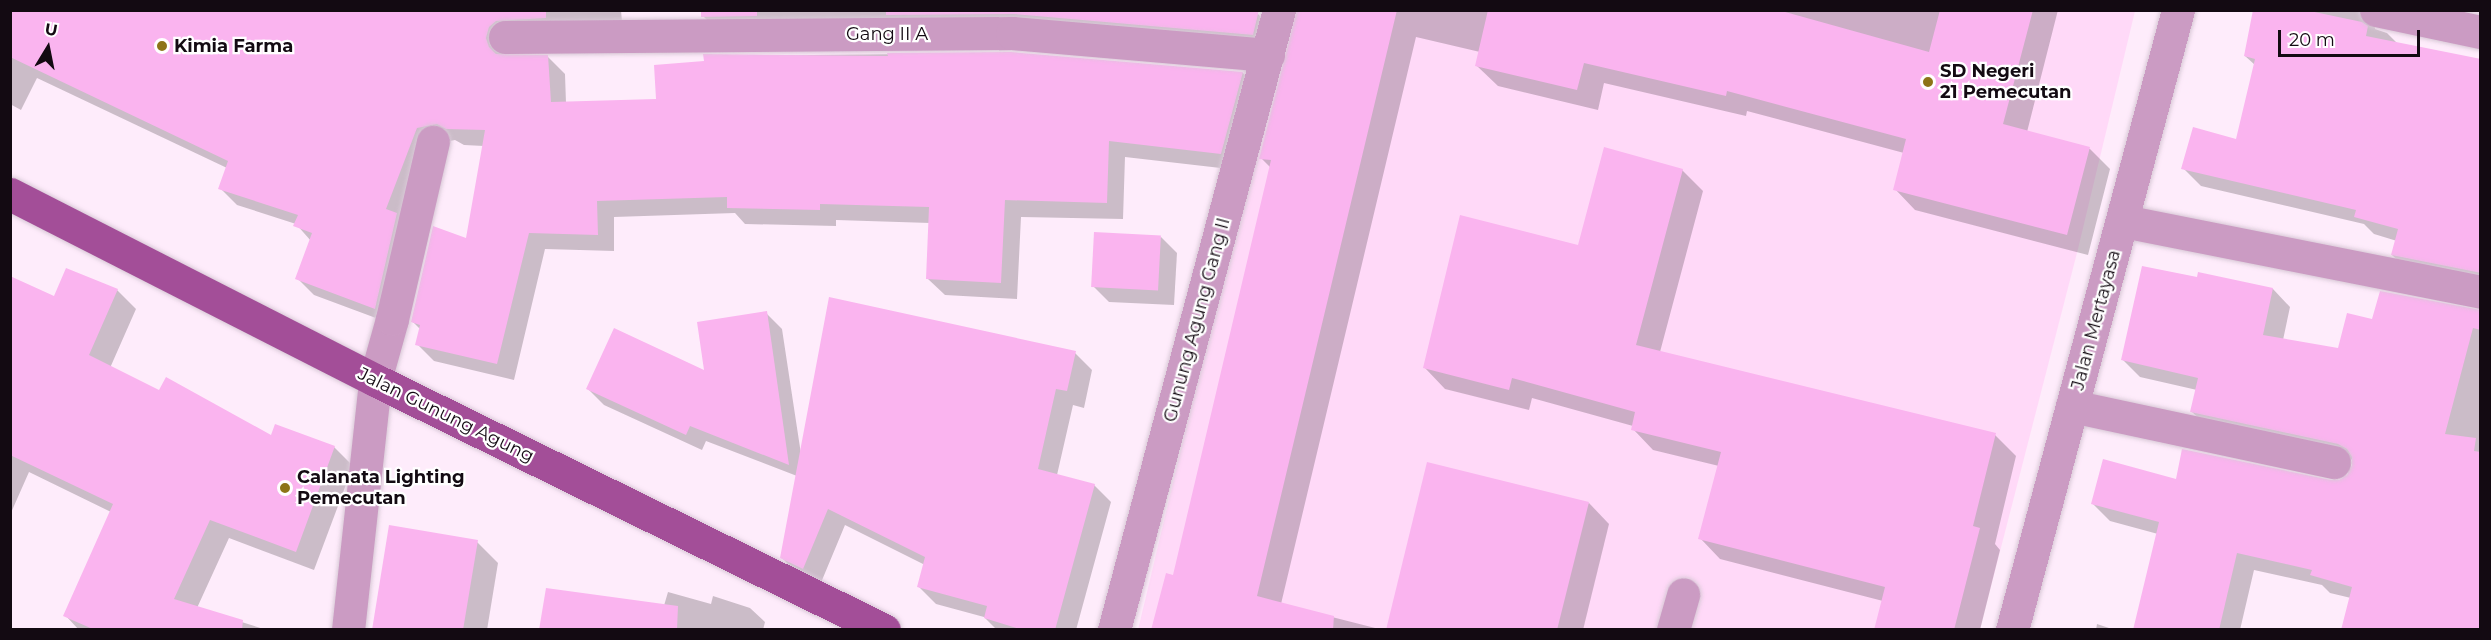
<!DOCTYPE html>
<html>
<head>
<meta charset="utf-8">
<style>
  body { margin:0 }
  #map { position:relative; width:2491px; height:640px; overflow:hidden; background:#feecfb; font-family:Montserrat,sans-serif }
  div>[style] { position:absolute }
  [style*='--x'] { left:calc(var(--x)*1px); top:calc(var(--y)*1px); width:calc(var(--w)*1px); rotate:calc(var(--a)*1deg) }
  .built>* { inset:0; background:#ffd9f8 }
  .shadow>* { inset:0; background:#0003 }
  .building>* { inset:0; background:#fab4ef; transform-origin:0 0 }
  .roads { filter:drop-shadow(0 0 2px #d8c8d6) drop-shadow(0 0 2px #d8c8d6) }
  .minor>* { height:33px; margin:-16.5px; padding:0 16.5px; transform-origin:16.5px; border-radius:16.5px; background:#cb9bc3 }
  .major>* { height:33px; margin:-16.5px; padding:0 16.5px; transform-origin:16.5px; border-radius:16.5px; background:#a34e98 }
  .dots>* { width:16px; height:16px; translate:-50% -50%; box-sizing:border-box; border:3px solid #fff; border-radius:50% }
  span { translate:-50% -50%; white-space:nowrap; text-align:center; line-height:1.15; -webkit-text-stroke:4.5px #fff; paint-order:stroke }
  .street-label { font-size:18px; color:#130a12 }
  .poi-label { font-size:18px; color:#130a12; font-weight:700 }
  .left { translate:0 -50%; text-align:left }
  .frame { position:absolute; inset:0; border:12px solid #130a12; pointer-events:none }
  .north { position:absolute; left:18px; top:18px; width:60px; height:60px; -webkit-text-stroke:4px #fff; paint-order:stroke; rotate:10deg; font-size:16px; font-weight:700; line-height:24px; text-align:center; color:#130a12 }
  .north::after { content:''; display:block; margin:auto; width:21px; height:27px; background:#130a12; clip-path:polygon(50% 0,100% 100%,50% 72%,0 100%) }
  .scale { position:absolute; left:2278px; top:30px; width:142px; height:27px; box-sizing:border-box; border:3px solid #130a12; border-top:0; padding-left:8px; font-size:18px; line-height:21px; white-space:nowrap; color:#130a12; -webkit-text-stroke:4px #fff; paint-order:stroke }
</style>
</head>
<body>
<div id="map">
  <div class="built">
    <div style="clip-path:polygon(1285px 11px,2135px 11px,2078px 249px,1980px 629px,1138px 630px)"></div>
  </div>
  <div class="shadow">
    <div style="clip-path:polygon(10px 10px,621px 10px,623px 34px,505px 44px,502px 55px,548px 57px,565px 74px,566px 103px,658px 101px,705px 63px,705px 56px,1011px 53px,1243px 73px,1259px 90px,1238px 170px,1125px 157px,1123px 219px,1021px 217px,1017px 299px,945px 295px,928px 279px,930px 223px,836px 220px,836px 226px,745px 224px,735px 213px,614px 217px,614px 251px,545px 249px,514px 380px,434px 361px,417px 344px,420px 329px,412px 321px,467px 240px,484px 146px,464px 145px,455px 140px,434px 144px,392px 324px,314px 295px,297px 278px,311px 241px,296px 224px,237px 205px,220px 188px,227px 168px,37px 78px,21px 110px,10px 104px)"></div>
    <div style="clip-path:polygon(702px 10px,1194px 10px,1258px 14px,1273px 29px,1268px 49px,718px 31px,703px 16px)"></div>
    <div style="clip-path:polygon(1298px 10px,2058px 10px,2027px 132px,2090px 149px,2110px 169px,2088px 255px,1915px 210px,1895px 189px,1904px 153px,1747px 111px,1746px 116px,1604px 83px,1598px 110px,1498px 86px,1477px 66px,1480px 52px,1416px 37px,1281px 604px,1383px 630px,1153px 630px,1174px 577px,1271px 168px,1261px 158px)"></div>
    <div style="clip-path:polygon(2255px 10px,2387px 10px,2375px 24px,2375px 29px,2387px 33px,2398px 44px,2480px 60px,2480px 286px,2410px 272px,2392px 255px,2397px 241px,2374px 234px,2364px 224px,2201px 186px,2183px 168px,2237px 141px,2255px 65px,2245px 56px)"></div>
    <div style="clip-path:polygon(1682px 170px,1703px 191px,1660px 352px,1995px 435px,2016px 456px,1995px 544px,2000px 550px,1980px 630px,1875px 630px,1883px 601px,1720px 559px,1700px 538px,1719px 466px,1653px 450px,1633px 429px,1633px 426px,1532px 398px,1529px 410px,1445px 389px,1425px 368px,1579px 246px)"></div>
    <div style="clip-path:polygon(1161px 237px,1177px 253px,1174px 305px,1109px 302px,1093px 286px)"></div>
    <div style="clip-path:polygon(10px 278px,55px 298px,117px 290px,136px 309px,110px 368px,160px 392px,272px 437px,334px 447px,353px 466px,314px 570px,229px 538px,197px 608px,267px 630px,79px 630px,65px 615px,111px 512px,29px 472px,10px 515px)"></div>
    <div style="clip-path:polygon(2198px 279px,2273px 289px,2290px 307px,2283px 340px,2340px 350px,2373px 321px,2480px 312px,2480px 493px,2351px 598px,2330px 593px,2322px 585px,2254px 570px,2240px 630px,2134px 630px,2158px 534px,2110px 521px,2092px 503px,2177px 481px,2340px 481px,2349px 476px,2354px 460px,2210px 429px,2192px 412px,2197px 390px,2140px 377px,2122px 359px)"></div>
    <div style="clip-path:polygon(766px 313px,782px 329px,801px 454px,1075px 353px,1092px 370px,1084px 408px,1073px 405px,1057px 475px,1094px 485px,1111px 502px,1076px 630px,997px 630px,984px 617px,936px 604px,919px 587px,925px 565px,845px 525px,820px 585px,799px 575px,782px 558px,797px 476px,706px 441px,702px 450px,604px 405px,588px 389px,706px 372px)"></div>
    <div style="clip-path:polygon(1589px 503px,1609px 524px,1583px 630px,1387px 630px)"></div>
    <div style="clip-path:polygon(477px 542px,498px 563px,487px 630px,373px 630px)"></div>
    <div style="clip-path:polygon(668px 592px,711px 604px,713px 596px,750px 608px,765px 622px,763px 630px,541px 630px,663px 609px)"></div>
    <div style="clip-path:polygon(2097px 624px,2115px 630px,2096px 630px)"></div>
  </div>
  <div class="building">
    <div style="clip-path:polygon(10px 10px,546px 10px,546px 18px,496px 21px,489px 27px,486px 38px,489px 47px,496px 54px,548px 55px,551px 102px,656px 99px,654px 65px,704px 61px,703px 54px,888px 56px,887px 53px,1011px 52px,1243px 72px,1221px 154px,1109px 141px,1107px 203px,1005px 200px,1001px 283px,926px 279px,929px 207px,820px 204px,820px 210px,727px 208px,727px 197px,597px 201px,598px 235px,529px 233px,497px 364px,415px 345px,420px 325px,411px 322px,433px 226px,466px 238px,485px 130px,446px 129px,437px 124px,417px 128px,386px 209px,397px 213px,375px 309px,295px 279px,312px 233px,293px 226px,298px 215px,218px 189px,228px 161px,10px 57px)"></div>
    <div style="clip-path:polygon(701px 10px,757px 10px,757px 16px,701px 17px)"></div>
    <div style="clip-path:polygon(886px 10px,1259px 10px,1253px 35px,1014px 14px,886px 15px)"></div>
    <div style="clip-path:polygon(1297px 10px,1397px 10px,1257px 596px,1334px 616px,1333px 630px,1151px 630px,1166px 573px,1173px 575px,1271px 160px,1259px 159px)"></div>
    <div style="clip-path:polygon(1488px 10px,1778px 10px,1929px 52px,1940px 10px,2033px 10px,2003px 124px,2090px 147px,2067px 235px,1893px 190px,1906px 139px,1727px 91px,1726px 96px,1584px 63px,1577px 90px,1475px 66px)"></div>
    <div style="clip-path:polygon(2253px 10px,2305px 10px,2362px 22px,2368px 26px,2366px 36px,2481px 59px,2481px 273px,2391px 255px,2398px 229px,2354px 217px,2356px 210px,2181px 169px,2193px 127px,2236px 139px,2255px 59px,2244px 56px)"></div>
    <div style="clip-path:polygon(1604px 147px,1683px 169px,1636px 345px,1996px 433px,1973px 526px,1980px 528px,1954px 630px,1874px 630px,1885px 587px,1698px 539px,1721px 452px,1631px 430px,1635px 412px,1512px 378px,1509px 390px,1423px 368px,1460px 215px,1578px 245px)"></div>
    <div style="left:1094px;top:232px;width:67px;height:55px;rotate:3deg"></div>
    <div style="clip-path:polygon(2142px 266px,2197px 277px,2198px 272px,2273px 288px,2263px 335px,2338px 348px,2347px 313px,2372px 319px,2380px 291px,2481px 310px,2481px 330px,2473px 328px,2445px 434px,2476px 438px,2474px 451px,2481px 452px,2481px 630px,2341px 630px,2352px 587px,2310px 575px,2312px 570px,2237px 553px,2219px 630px,2133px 630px,2159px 522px,2091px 504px,2103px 459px,2176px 479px,2182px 449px,2331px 480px,2339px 480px,2347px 475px,2352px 465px,2352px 457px,2347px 449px,2338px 444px,2190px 412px,2198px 378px,2121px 360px)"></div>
    <div style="clip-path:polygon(66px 268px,118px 289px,89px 355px,159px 390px,166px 377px,271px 435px,275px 424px,335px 446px,296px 552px,210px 520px,174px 599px,243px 620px,242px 630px,95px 630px,63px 616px,113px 504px,10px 455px,10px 276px,54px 296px)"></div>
    <div style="clip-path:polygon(829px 297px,1076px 351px,1067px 391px,1056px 389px,1038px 469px,1095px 484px,1055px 630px,1023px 630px,984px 618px,987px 606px,917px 587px,925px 557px,828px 509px,803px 569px,780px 558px)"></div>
    <div style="clip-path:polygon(767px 311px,789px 465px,690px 426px,686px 435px,586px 389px,614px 328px,704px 370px,697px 322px)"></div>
    <div style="clip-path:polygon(1427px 462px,1589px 502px,1557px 630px,1386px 630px)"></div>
    <div style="clip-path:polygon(389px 525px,478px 540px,463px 630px,372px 630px)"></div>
    <div style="clip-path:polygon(546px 588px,678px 606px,677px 630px,539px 630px)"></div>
  </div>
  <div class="roads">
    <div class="minor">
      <div style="--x:2376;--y:10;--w:106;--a:11.9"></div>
      <div style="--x:505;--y:37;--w:507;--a:-0.45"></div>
      <div style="--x:1012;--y:33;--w:257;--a:4.9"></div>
      <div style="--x:2123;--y:221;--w:364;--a:11.2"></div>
      <div style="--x:2072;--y:406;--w:268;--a:12.1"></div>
      <div style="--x:348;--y:630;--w:251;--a:-83.8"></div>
      <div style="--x:375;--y:380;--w:63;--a:-74.4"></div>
      <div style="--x:392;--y:319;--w:182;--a:-77"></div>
      <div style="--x:1114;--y:630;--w:642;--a:-75.1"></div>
      <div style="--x:1673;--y:630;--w:37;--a:-74"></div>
      <div style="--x:2012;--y:630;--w:642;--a:-75.01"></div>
    </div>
    <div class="major">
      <div style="--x:10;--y:194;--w:410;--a:27"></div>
      <div style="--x:375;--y:380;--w:567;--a:26.16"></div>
    </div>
  </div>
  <div class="dots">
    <div style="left:162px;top:46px;background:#8d7418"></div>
    <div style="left:1928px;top:82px;background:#8d7418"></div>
    <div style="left:285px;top:488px;background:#8d7418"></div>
  </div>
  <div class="street-label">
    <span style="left:887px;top:34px">Gang II A</span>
    <span style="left:1197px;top:320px;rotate:-75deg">Gunung Agung Gang II</span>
    <span style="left:2096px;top:320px;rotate:-75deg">Jalan Mertayasa</span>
    <span style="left:446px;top:415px;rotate:26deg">Jalan Gunung Agung</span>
  </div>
  <div class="poi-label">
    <span class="left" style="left:174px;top:46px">Kimia Farma</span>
    <span class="left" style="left:1940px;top:82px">SD Negeri<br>21 Pemecutan</span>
    <span class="left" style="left:297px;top:488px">Calanata Lighting<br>Pemecutan</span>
  </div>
  <div class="frame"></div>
  <div class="north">U</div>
  <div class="scale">20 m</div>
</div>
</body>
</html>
